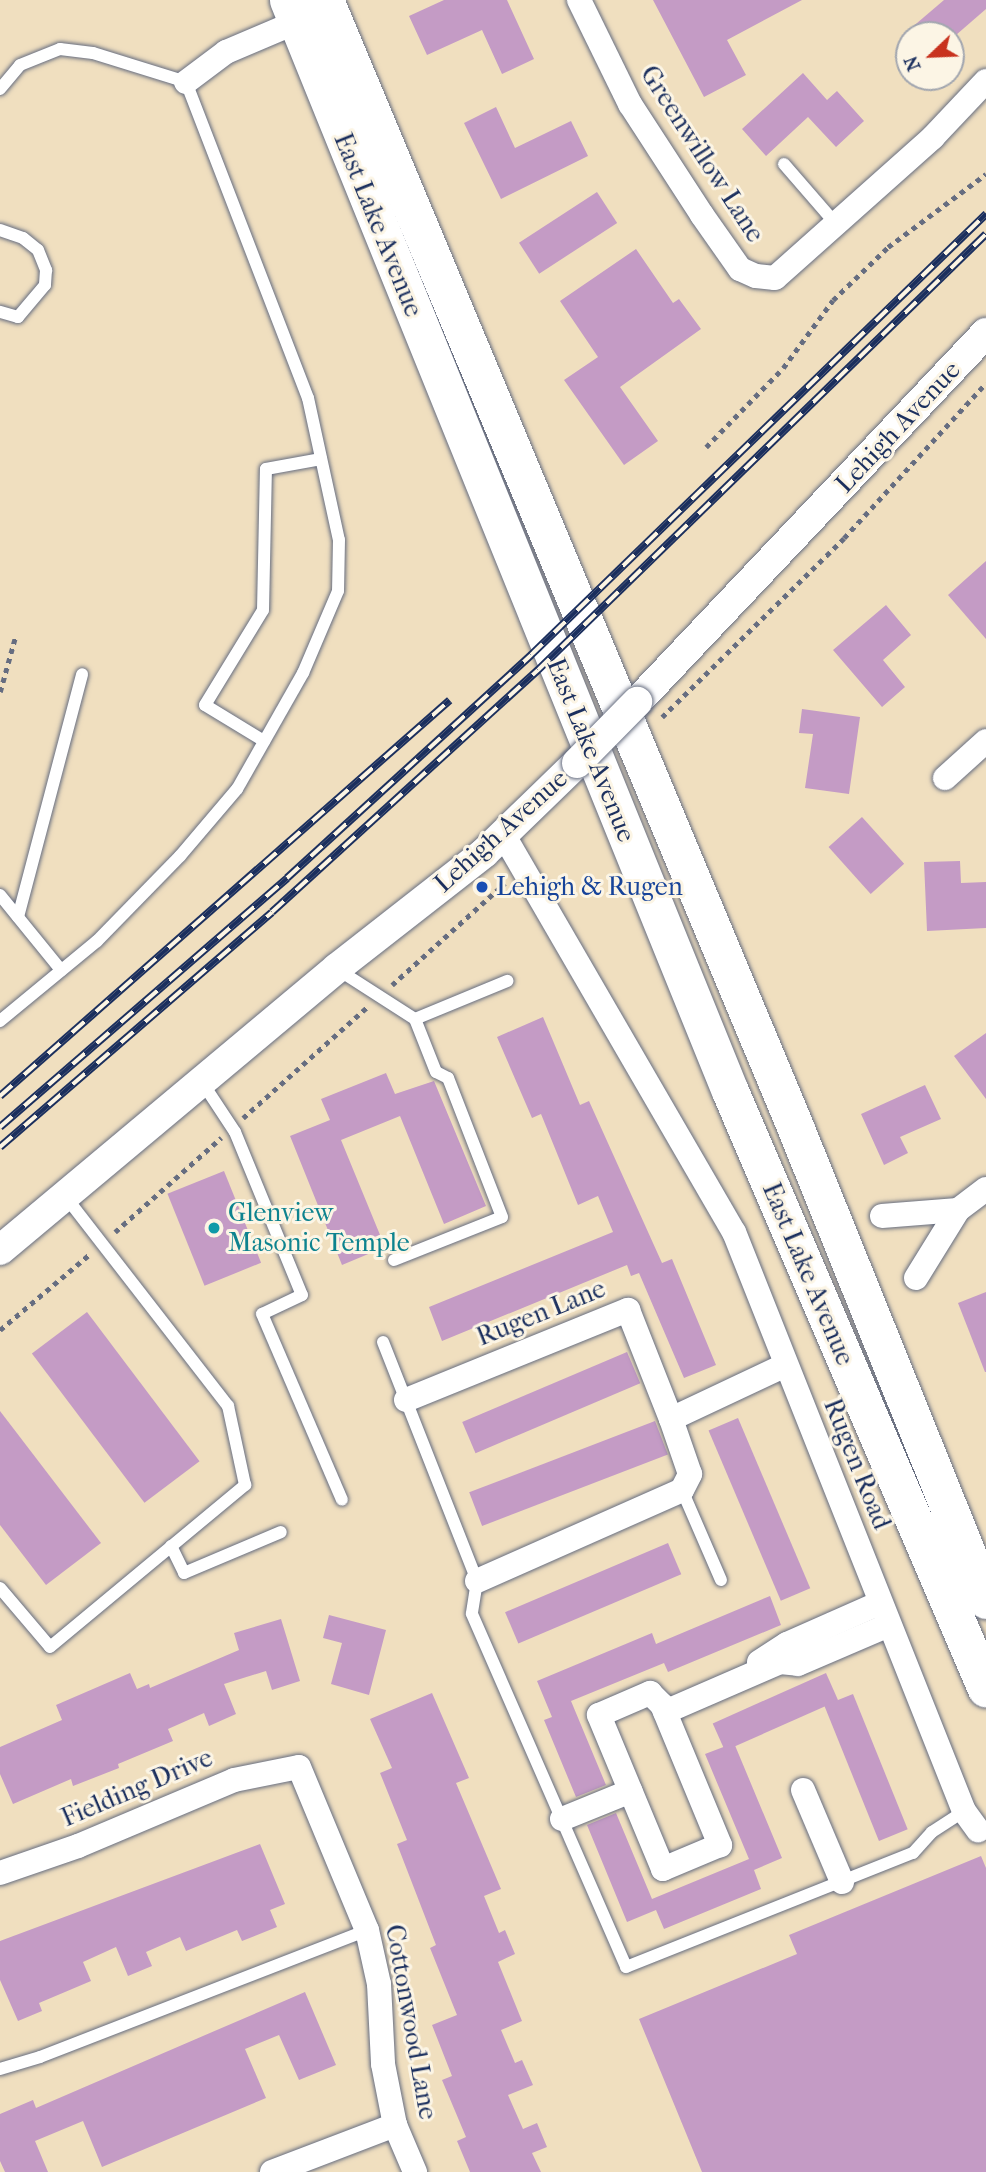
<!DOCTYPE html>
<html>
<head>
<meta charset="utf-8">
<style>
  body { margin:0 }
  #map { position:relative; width:986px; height:2172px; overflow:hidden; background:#f0dfbf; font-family:"IM FELL French Canon",serif }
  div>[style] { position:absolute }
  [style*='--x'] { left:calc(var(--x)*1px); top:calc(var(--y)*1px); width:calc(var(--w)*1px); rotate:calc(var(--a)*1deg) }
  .building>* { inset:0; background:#c49bc5; transform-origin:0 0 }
  .path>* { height:4.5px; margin-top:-2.25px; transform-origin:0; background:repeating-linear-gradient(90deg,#666d80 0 5px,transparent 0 10px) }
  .roads { filter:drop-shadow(0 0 2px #666d80) drop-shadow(0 0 2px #666d80) }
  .service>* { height:12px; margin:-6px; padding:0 6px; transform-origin:6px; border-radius:6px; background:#fff }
  .minor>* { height:24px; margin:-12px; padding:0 12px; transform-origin:12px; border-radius:12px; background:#fff }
  .tertiary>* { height:30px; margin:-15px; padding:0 15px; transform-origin:15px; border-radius:15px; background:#fff }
  .primary>* { height:37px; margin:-18.5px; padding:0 18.5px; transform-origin:18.5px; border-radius:18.5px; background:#fff }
  .rail>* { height:8px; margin-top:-4px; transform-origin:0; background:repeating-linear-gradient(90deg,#fcf5e5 0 16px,#1b2f5e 0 32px); box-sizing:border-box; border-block:2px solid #1b2f5e }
  .bridges { filter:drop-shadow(0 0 2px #666d80) drop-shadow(0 0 2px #666d80) }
  .tertiary-bridge>* { height:30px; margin:-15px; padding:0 15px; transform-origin:15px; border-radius:15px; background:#fff }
  .dots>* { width:19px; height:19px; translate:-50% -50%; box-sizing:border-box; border:4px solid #fcf5e5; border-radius:50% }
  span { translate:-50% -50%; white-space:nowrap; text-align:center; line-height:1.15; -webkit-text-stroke:6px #fcf5e5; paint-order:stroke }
  .street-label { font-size:26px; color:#1b2f5e }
  .transit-label { font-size:26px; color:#164399 }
  .left { translate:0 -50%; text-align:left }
  .culture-label { font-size:26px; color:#0d838f }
  .north { position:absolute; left:895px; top:21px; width:70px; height:70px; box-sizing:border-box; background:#fcf5e5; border:2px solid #a2a6af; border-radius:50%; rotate:247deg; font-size:19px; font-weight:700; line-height:28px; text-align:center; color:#1b2f5e }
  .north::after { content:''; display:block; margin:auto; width:24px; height:32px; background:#c8321e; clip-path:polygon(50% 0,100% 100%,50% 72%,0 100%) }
</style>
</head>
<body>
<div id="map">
  <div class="building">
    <div style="clip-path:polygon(444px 0,507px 0,534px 59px,502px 74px,482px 30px,427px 55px,409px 16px)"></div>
    <div style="clip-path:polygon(653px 0,802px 0,727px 40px,746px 75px,704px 97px)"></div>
    <div style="clip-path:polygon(944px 0,986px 0,986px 9px,956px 35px,903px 35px)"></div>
    <div style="clip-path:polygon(803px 73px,827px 100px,837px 91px,864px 121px,836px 147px,808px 117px,766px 156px,742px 129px)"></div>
    <div style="clip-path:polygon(496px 107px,515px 148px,571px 121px,588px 156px,501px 199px,464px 123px)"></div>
    <div style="left:597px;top:192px;width:37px;height:93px;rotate:57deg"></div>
    <div style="clip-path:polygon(636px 249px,673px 303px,679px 299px,701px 329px,620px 387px,658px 441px,624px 465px,564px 380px,598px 357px,560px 301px)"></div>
    <div style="clip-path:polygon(986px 561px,986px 639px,948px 595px)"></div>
    <div style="clip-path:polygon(886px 605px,911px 635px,883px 660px,905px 687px,882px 707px,833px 650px)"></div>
    <div style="clip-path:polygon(802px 709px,860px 717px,849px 794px,805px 788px,813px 734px,799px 733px)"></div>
    <div style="left:862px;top:817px;width:63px;height:45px;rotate:48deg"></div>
    <div style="clip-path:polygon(960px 861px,961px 883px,986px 882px,986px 928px,927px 931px,924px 862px)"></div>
    <div style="clip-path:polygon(543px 1017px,580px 1105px,589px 1101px,662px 1263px,672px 1259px,716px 1365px,684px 1378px,639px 1273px,631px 1276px,627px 1265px,442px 1341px,429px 1307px,613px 1232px,598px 1196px,578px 1205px,541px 1114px,532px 1118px,497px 1037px)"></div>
    <div style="clip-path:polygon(986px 1033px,986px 1099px,954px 1056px)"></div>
    <div style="clip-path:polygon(386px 1073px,395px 1094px,434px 1081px,486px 1206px,444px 1224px,400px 1116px,341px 1140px,385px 1247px,342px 1265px,290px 1136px,330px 1120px,321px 1099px)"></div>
    <div style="clip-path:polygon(925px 1085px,941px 1119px,900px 1137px,908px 1153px,884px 1165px,861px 1114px)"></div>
    <div style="left:224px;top:1171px;width:99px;height:61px;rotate:68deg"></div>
    <div style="clip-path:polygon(986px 1292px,986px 1372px,985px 1372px,958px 1303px)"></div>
    <div style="left:87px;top:1312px;width:187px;height:69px;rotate:53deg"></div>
    <div style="left:627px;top:1352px;width:34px;height:179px;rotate:67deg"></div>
    <div style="clip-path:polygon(0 1411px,101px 1543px,46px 1585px,0 1525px)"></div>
    <div style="left:738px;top:1418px;width:185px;height:32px;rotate:67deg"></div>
    <div style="left:655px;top:1421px;width:36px;height:199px;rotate:69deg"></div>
    <div style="left:668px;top:1543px;width:34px;height:177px;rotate:67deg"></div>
    <div style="clip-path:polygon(770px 1596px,781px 1625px,668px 1672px,664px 1663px,571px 1701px,606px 1785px,576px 1797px,544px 1720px,552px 1717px,537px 1681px,652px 1633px,656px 1644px)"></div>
    <div style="clip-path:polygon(329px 1615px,386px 1630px,369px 1695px,331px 1684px,342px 1643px,323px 1638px)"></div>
    <div style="clip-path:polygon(281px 1619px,300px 1681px,272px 1690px,266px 1671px,224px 1684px,236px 1714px,209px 1726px,204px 1713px,168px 1729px,173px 1741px,118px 1764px,119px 1768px,73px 1786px,71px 1779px,13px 1804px,0 1774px,0 1747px,62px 1720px,56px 1705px,130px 1673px,137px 1689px,149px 1684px,150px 1688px,239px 1650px,234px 1633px)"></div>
    <div style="left:826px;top:1673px;width:30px;height:124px;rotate:66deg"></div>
    <div style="clip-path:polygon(432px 1693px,469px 1778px,456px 1783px,501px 1889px,484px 1896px,499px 1933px,505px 1930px,515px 1954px,498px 1962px,522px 2021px,501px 2030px,515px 2063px,522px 2060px,533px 2085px,508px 2095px,523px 2129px,537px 2123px,547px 2147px,532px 2153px,541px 2172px,470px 2172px,457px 2141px,466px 2137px,442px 2080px,452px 2076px,432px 2025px,457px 2015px,430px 1948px,436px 1945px,397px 1844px,407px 1840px,380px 1773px,392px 1768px,370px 1719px)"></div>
    <div style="left:853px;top:1694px;width:146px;height:31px;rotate:68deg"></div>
    <div style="clip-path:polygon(734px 1743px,782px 1858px,754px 1870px,761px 1889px,664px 1929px,656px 1910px,627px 1922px,587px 1825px,616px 1813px,652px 1899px,749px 1859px,705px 1754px)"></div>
    <div style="clip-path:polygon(260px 1844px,285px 1904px,270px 1910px,277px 1927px,242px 1941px,237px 1930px,186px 1951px,180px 1937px,146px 1952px,152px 1966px,128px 1976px,116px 1947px,83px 1962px,91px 1981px,39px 2003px,42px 2011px,18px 2021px,0 1980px,0 1941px)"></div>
    <div style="clip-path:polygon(981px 1856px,986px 1868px,986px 2172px,702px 2172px,639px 2019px,797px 1954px,789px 1935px)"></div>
    <div style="clip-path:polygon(305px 1992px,336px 2065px,299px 2080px,279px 2035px,245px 2049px,266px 2098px,102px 2167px,83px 2121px,35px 2141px,48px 2172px,5px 2172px,0 2161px,0 2114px,33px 2100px,36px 2108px)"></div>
  </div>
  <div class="path">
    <div style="--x:706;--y:447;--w:110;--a:-45.7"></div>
    <div style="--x:783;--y:368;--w:84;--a:-53.7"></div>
    <div style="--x:833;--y:300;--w:76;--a:-43.9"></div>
    <div style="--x:888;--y:247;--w:122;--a:-36.7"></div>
    <div style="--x:0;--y:692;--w:56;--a:-74.5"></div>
    <div style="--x:662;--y:717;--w:255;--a:-44.5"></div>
    <div style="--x:844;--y:538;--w:210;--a:-47.5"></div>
    <div style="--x:392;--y:985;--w:152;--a:-42.1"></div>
    <div style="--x:243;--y:1118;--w:166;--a:-41.8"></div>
    <div style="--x:115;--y:1232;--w:142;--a:-41.6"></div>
    <div style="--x:0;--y:1330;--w:118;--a:-40.2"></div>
  </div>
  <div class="roads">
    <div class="service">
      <div style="--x:0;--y:89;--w:31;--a:-50"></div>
      <div style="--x:20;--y:65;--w:43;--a:-21.8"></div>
      <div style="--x:60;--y:49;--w:33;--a:7"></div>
      <div style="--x:93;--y:53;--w:97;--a:17.3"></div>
      <div style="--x:186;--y:82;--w:339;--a:68.9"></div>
      <div style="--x:308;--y:398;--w:145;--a:77.7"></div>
      <div style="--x:339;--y:540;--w:51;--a:91.1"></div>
      <div style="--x:338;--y:591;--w:89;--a:113.1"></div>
      <div style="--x:303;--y:673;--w:133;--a:119.6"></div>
      <div style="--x:237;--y:789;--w:88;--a:130.4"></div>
      <div style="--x:180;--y:856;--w:119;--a:134.3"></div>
      <div style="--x:97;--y:941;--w:126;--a:140.5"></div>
      <div style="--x:784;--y:164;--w:79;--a:49.1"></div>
      <div style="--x:0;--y:230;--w:24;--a:19"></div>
      <div style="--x:23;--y:238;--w:19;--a:39"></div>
      <div style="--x:38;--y:250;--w:22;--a:68"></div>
      <div style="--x:46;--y:270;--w:15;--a:94"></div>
      <div style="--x:45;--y:285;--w:42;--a:130.2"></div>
      <div style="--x:18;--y:317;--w:19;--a:-164"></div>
      <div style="--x:264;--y:741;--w:69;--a:-148.6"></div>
      <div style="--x:205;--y:705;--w:111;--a:-58.6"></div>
      <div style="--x:263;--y:610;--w:141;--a:-88.8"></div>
      <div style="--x:266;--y:469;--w:56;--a:-10.3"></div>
      <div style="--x:0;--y:895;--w:97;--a:50.9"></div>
      <div style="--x:18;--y:917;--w:251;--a:-75.2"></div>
      <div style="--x:337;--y:969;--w:93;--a:32.7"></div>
      <div style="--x:415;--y:1019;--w:100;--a:-22.4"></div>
      <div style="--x:202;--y:1082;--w:60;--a:56.6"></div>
      <div style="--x:235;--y:1132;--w:176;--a:67.7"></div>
      <div style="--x:302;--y:1295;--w:44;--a:154.6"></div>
      <div style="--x:262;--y:1314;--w:202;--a:66.7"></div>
      <div style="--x:394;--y:1260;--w:116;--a:-21.7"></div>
      <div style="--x:502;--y:1217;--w:149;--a:-111.2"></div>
      <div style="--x:448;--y:1078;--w:13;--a:-153"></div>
      <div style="--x:436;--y:1072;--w:57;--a:-111.6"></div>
      <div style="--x:383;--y:1342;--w:257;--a:68.5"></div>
      <div style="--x:477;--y:1581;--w:33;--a:99"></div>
      <div style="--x:472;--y:1614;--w:385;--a:66.4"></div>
      <div style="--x:626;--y:1967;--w:309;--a:-21.7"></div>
      <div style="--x:913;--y:1853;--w:28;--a:-48"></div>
      <div style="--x:932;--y:1832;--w:38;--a:-33"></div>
      <div style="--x:682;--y:1490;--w:98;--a:66.6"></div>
      <div style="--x:171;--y:1546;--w:30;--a:64"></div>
      <div style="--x:184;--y:1573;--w:105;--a:-22.9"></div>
      <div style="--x:0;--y:1588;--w:77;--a:49.7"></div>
      <div style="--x:50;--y:1647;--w:254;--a:-39.7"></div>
      <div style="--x:245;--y:1485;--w:81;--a:-102.1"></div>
      <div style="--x:228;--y:1406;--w:266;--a:-127.8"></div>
      <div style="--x:0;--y:2069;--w:42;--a:-16.7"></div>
      <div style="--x:40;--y:2057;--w:351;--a:-21.2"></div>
    </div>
    <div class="minor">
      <div style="--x:579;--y:0;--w:116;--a:63.9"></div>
      <div style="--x:630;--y:104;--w:132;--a:57"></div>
      <div style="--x:702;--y:215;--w:66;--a:54.9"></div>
      <div style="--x:740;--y:269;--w:17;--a:24"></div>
      <div style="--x:756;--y:276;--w:19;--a:6"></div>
      <div style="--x:775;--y:278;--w:212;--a:-41.7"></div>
      <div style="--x:933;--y:137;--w:77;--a:-46.6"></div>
      <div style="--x:186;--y:82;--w:50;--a:-36.9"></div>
      <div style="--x:226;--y:52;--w:92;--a:-23"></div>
      <div style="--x:945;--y:778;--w:55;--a:-42.1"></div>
      <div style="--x:503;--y:834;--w:460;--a:59.9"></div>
      <div style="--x:734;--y:1232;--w:623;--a:68.34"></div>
      <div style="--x:964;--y:1811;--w:24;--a:54"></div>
      <div style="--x:882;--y:1216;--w:76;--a:-4.5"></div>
      <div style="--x:958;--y:1210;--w:35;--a:-37"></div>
      <div style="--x:916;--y:1278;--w:80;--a:-58.3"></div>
      <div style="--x:406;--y:1400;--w:240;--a:-22.1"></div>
      <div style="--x:628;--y:1310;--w:117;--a:68.5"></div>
      <div style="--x:477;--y:1581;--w:224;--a:-23.9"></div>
      <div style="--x:682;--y:1490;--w:18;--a:-63"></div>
      <div style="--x:690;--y:1474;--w:58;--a:-109.1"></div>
      <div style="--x:671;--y:1419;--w:127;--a:-25.2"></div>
      <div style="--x:759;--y:1662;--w:33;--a:-33"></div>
      <div style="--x:787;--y:1644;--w:102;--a:-23.8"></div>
      <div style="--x:650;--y:1693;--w:17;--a:45"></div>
      <div style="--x:662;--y:1705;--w:152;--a:67.5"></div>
      <div style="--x:720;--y:1845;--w:62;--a:157.2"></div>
      <div style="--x:663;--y:1869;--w:167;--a:-112.6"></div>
      <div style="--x:599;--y:1715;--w:56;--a:-23.3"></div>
      <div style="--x:665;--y:1712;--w:125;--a:-23.5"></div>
      <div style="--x:780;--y:1662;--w:18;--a:6"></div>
      <div style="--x:798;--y:1664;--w:99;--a:-23.2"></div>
      <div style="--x:803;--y:1790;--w:100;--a:67"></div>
      <div style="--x:562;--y:1819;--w:74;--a:-22.1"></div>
      <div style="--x:0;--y:1873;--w:83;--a:-19.1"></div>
      <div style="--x:78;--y:1846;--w:169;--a:-22.9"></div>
      <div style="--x:234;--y:1780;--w:66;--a:-11.3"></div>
      <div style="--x:299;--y:1767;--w:177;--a:67.4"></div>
      <div style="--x:367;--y:1930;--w:55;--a:77.5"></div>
      <div style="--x:379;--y:1984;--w:80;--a:87.1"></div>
      <div style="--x:383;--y:2064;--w:62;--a:78.9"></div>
      <div style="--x:395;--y:2125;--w:51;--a:66.9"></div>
      <div style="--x:272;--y:2172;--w:132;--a:-20.9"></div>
    </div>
    <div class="tertiary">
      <div style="--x:637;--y:702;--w:508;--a:-46.6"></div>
      <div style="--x:0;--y:1250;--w:439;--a:-39.9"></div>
      <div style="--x:337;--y:968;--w:187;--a:-38"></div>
      <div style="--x:484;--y:853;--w:129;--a:-44.1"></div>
    </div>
    <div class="primary">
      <div style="--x:288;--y:0;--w:1177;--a:67.95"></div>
      <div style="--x:730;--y:1091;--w:650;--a:66.82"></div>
      <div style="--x:325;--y:0;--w:1223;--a:67.35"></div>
      <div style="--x:796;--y:1129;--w:508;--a:68.03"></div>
    </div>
  </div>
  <div class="rail">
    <div style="--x:0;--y:1096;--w:599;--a:-41.35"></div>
    <div style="--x:0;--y:1127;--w:380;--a:-40.9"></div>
    <div style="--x:287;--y:878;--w:331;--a:-42.4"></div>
    <div style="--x:531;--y:655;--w:634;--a:-44.1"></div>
    <div style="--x:0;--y:1147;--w:359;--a:-40.8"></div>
    <div style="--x:272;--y:912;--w:360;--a:-42.3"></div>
    <div style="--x:538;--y:670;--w:625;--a:-44.22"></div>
  </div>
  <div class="bridges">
    <div class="tertiary-bridge">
      <div style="--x:577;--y:763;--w:86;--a:-45.5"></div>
    </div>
  </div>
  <div class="dots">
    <div style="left:482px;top:887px;background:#1a4fb4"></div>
    <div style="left:214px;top:1228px;background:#0f9aa8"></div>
  </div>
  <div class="street-label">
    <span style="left:702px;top:154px;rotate:57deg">Greenwillow Lane</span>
    <span style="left:378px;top:225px;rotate:68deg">East Lake Avenue</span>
    <span style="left:898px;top:427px;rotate:-47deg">Lehigh Avenue</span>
    <span style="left:591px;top:750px;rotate:68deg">East Lake Avenue</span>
    <span style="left:501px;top:831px;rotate:-42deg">Lehigh Avenue</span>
    <span style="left:808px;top:1274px;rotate:67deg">East Lake Avenue</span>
    <span style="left:541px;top:1313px;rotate:-22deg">Rugen Lane</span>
    <span style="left:857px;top:1464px;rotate:68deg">Rugen Road</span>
    <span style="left:137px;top:1788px;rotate:-23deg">Fielding Drive</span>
    <span style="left:411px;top:2022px;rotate:80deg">Cottonwood Lane</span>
  </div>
  <div class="transit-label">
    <span class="left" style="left:496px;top:887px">Lehigh &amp; Rugen</span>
  </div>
  <div class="culture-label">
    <span class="left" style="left:228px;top:1228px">Glenview<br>Masonic Temple</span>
  </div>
  <div class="north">N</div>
</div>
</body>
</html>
